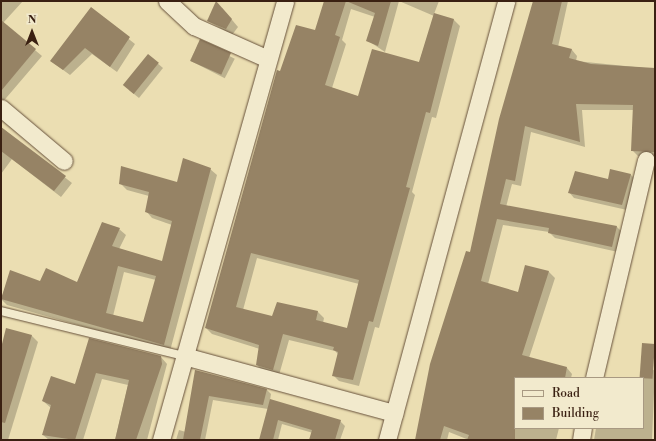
<!DOCTYPE html>
<html>
<head>
<meta charset="utf-8">
<style>
  body { margin:0 }
  #map { position:relative; width:656px; height:441px; overflow:hidden; background:#ebdeb2; font-family:"Libre Bodoni",serif }
  div>[style] { position:absolute }
  [style*='--x'] { left:calc(var(--x)*1px); top:calc(var(--y)*1px); width:calc(var(--w)*1px); rotate:calc(var(--a)*1deg) }
  .shadow>* { inset:0; background:#0003; transform-origin:0 0 }
  .building>* { inset:0; background:#968365; transform-origin:0 0 }
  .roads { filter:drop-shadow(0 0 1px #66503a) drop-shadow(0 0 1px #66503a) }
  .service>* { height:8px; margin:-4px; padding:0 4px; transform-origin:4px; border-radius:4px; background:#f2eacd }
  .minor>* { height:17px; margin:-8.5px; padding:0 8.5px; transform-origin:8.5px; border-radius:8.5px; background:#f2eacd }
  span { translate:-50% -50%; white-space:nowrap; text-align:center; line-height:1.15; -webkit-text-stroke:4px #f2eacd; paint-order:stroke }
  .frame { position:absolute; inset:0; border:2px solid #3a2012; pointer-events:none }
  .legend { position:absolute; left:514px; top:377px; width:130px; height:52px; box-sizing:border-box; background:#f2eacd; border:1px solid #a89982; margin:0; padding:5px 7px; list-style:none; font-size:12px; color:#3a2012 }
  .legend li { display:flex; align-items:center; gap:8px; height:20px }
  .legend b { width:20px; border:1px solid #a89982 }
  .north { position:absolute; left:12px; top:12px; width:40px; height:40px; -webkit-text-stroke:3px #f2eacd; paint-order:stroke; rotate:0deg; font-size:11px; font-weight:700; line-height:16px; text-align:center; color:#3a2012 }
  .north::after { content:''; display:block; margin:auto; width:14px; height:18px; background:#3a2012; clip-path:polygon(50% 0,100% 100%,50% 72%,0 100%) }
</style>
</head>
<body>
<div id="map">
  <div class="shadow">
    <div style="clip-path:polygon(1px 1px,23px 1px,3px 23px,42px 56px,1px 104px)"></div>
    <div style="clip-path:polygon(evenodd,325px 1px,439px 1px,434px 14px,454px 20px,460px 26px,436px 118px,432px 117px,412px 192px,415px 195px,379px 328px,375px 327px,359px 386px,339px 381px,333px 375px,338px 354px,335px 351px,289px 340px,279px 375px,263px 371px,257px 365px,260px 349px,212px 334px,206px 328px,281px 72px,316px 31px,325px 1px,399px 1px,434px 16px,419px 63px,359px 97px,332px 88px,346px 44px,342px 40px,351px 9px,375px 17px,367px 40px,385px 52px,399px 1px,325px 1px,257px 258px,359px 284px,347px 329px,323px 323px,324px 318px,318px 312px,273px 317px,243px 310px,257px 258px)"></div>
    <div style="clip-path:polygon(534px 1px,568px 1px,558px 47px,572px 50px,577px 56px,576px 61px,655px 69px,655px 156px,638px 156px,632px 150px,634px 110px,582px 110px,585px 147px,531px 132px,521px 186px,512px 184px,506px 207px,617px 227px,622px 232px,618px 252px,555px 238px,549px 232px,503px 225px,488px 284px,519px 294px,526px 266px,549px 272px,555px 278px,529px 358px,567px 368px,572px 374px,571px 378px,515px 378px,515px 428px,559px 428px,556px 440px,469px 440px,449px 432px,447px 440px,416px 440px,470px 254px)"></div>
    <div style="clip-path:polygon(222px 8px,238px 27px,232px 35px,208px 21px)"></div>
    <div style="clip-path:polygon(91px 9px,135px 44px,117px 72px,92px 54px,70px 75px,51px 61px)"></div>
    <div style="left:200px;top:41px;width:39px;height:22px;rotate:27deg"></div>
    <div style="clip-path:polygon(149px 56px,163px 68px,139px 98px,129px 90px)"></div>
    <div style="clip-path:polygon(1px 127px,72px 183px,61px 197px,12px 159px,1px 174px)"></div>
    <div style="clip-path:polygon(evenodd,210px 169px,217px 175px,170px 351px,7px 305px,1px 299px,11px 272px,40px 283px,78px 284px,119px 229px,126px 235px,119px 249px,163px 262px,172px 225px,152px 218px,146px 211px,149px 196px,127px 190px,120px 183px,178px 183px,210px 169px,124px 272px,156px 280px,144px 324px,113px 316px,124px 272px)"></div>
    <div style="clip-path:polygon(611px 171px,631px 175px,636px 180px,627px 210px,574px 198px,569px 192px,609px 180px)"></div>
    <div style="clip-path:polygon(7px 330px,32px 336px,38px 342px,8px 440px,1px 440px,1px 349px)"></div>
    <div style="clip-path:polygon(90px 340px,161px 357px,167px 364px,147px 440px,115px 440px,128px 385px,102px 379px,83px 440px,49px 440px,43px 435px,51px 408px,43px 401px,75px 385px)"></div>
    <div style="clip-path:polygon(655px 369px,652px 440px,594px 440px,596px 428px,643px 428px,642px 378px)"></div>
    <div style="clip-path:polygon(196px 371px,267px 390px,271px 394px,270px 400px,340px 421px,345px 426px,340px 440px,310px 440px,313px 433px,282px 424px,278px 440px,260px 440px,268px 409px,213px 400px,205px 440px,176px 440px,179px 430px,186px 432px)"></div>
    <div style="clip-path:polygon(606px 377px,635px 378px,605px 378px)"></div>
  </div>
  <div class="building">
    <div style="clip-path:polygon(216px 1px,232px 19px,226px 29px,207px 21px)"></div>
    <div style="clip-path:polygon(evenodd,324px 1px,346px 1px,335px 35px,340px 37px,325px 85px,358px 96px,372px 49px,419px 62px,434px 13px,454px 19px,430px 113px,426px 112px,406px 187px,410px 188px,373px 322px,369px 321px,353px 380px,332px 376px,338px 352px,333px 350px,334px 347px,283px 334px,273px 370px,256px 365px,259px 345px,205px 328px,277px 70px,280px 71px,296px 25px,315px 30px,324px 1px,251px 253px,359px 280px,347px 328px,316px 320px,318px 311px,277px 302px,272px 316px,236px 307px,251px 253px)"></div>
    <div style="clip-path:polygon(346px 1px,391px 1px,378px 46px,366px 41px,375px 13px)"></div>
    <div style="clip-path:polygon(533px 1px,562px 1px,552px 44px,572px 49px,569px 58px,591px 64px,655px 68px,654px 152px,631px 151px,633px 105px,576px 104px,580px 142px,525px 126px,515px 181px,506px 179px,500px 204px,617px 226px,612px 247px,548px 233px,549px 228px,497px 219px,481px 281px,518px 292px,525px 265px,549px 271px,522px 355px,567px 367px,565px 378px,515px 378px,515px 440px,467px 440px,469px 435px,444px 426px,440px 440px,415px 440px,430px 364px,466px 251px,470px 252px,499px 119px)"></div>
    <div style="clip-path:polygon(91px 7px,130px 37px,110px 67px,85px 48px,63px 70px,50px 61px)"></div>
    <div style="clip-path:polygon(1px 20px,36px 49px,1px 91px)"></div>
    <div style="left:200px;top:39px;width:34px;height:24px;rotate:24deg"></div>
    <div style="left:148px;top:54px;width:14px;height:40px;rotate:39deg"></div>
    <div style="clip-path:polygon(1px 127px,66px 176px,54px 191px,1px 151px)"></div>
    <div style="clip-path:polygon(evenodd,183px 158px,211px 168px,164px 345px,1px 299px,10px 270px,40px 281px,46px 268px,77px 282px,102px 222px,120px 228px,112px 246px,162px 261px,172px 221px,145px 212px,149px 192px,119px 184px,121px 166px,177px 182px,183px 158px,118px 266px,156px 276px,143px 322px,106px 313px,118px 266px)"></div>
    <div style="clip-path:polygon(610px 169px,631px 174px,622px 205px,568px 193px,575px 171px,608px 179px)"></div>
    <div style="clip-path:polygon(6px 328px,32px 335px,5px 423px,1px 422px,1px 348px)"></div>
    <div style="clip-path:polygon(89px 338px,161px 356px,162px 364px,136px 440px,115px 440px,129px 380px,96px 373px,75px 440px,42px 435px,51px 405px,42px 401px,51px 376px,75px 384px)"></div>
    <div style="left:642px;top:343px;width:13px;height:35px;rotate:4deg"></div>
    <div style="clip-path:polygon(195px 370px,267px 389px,263px 405px,209px 396px,200px 440px,183px 440px)"></div>
    <div style="clip-path:polygon(270px 399px,341px 420px,335px 440px,309px 440px,312px 430px,278px 420px,273px 440px,259px 440px)"></div>
  </div>
  <div class="roads">
    <div class="service">
      <div style="--x:1;--y:311;--w:188;--a:13.8"></div>
    </div>
    <div class="minor">
      <div style="--x:167;--y:1;--w:37;--a:43"></div>
      <div style="--x:194;--y:26;--w:81;--a:24"></div>
      <div style="--x:1;--y:108;--w:82;--a:40.1"></div>
      <div style="--x:184;--y:356;--w:218;--a:15.2"></div>
      <div style="--x:594;--y:378;--w:224;--a:-76.6"></div>
      <div style="--x:161;--y:440;--w:456;--a:-74.2"></div>
      <div style="--x:387;--y:440;--w:455;--a:-74.8"></div>
      <div style="--x:581;--y:440;--w:12;--a:-81"></div>
    </div>
  </div>
  <div class="frame"></div>
  <ul class="legend">
  <li><b style="height:5px;background:#f2eacd"></b>Road</li>
  <li><b style="height:11px;background:#968365"></b>Building</li>
  </ul>
  <div class="north">N</div>
</div>
</body>
</html>
